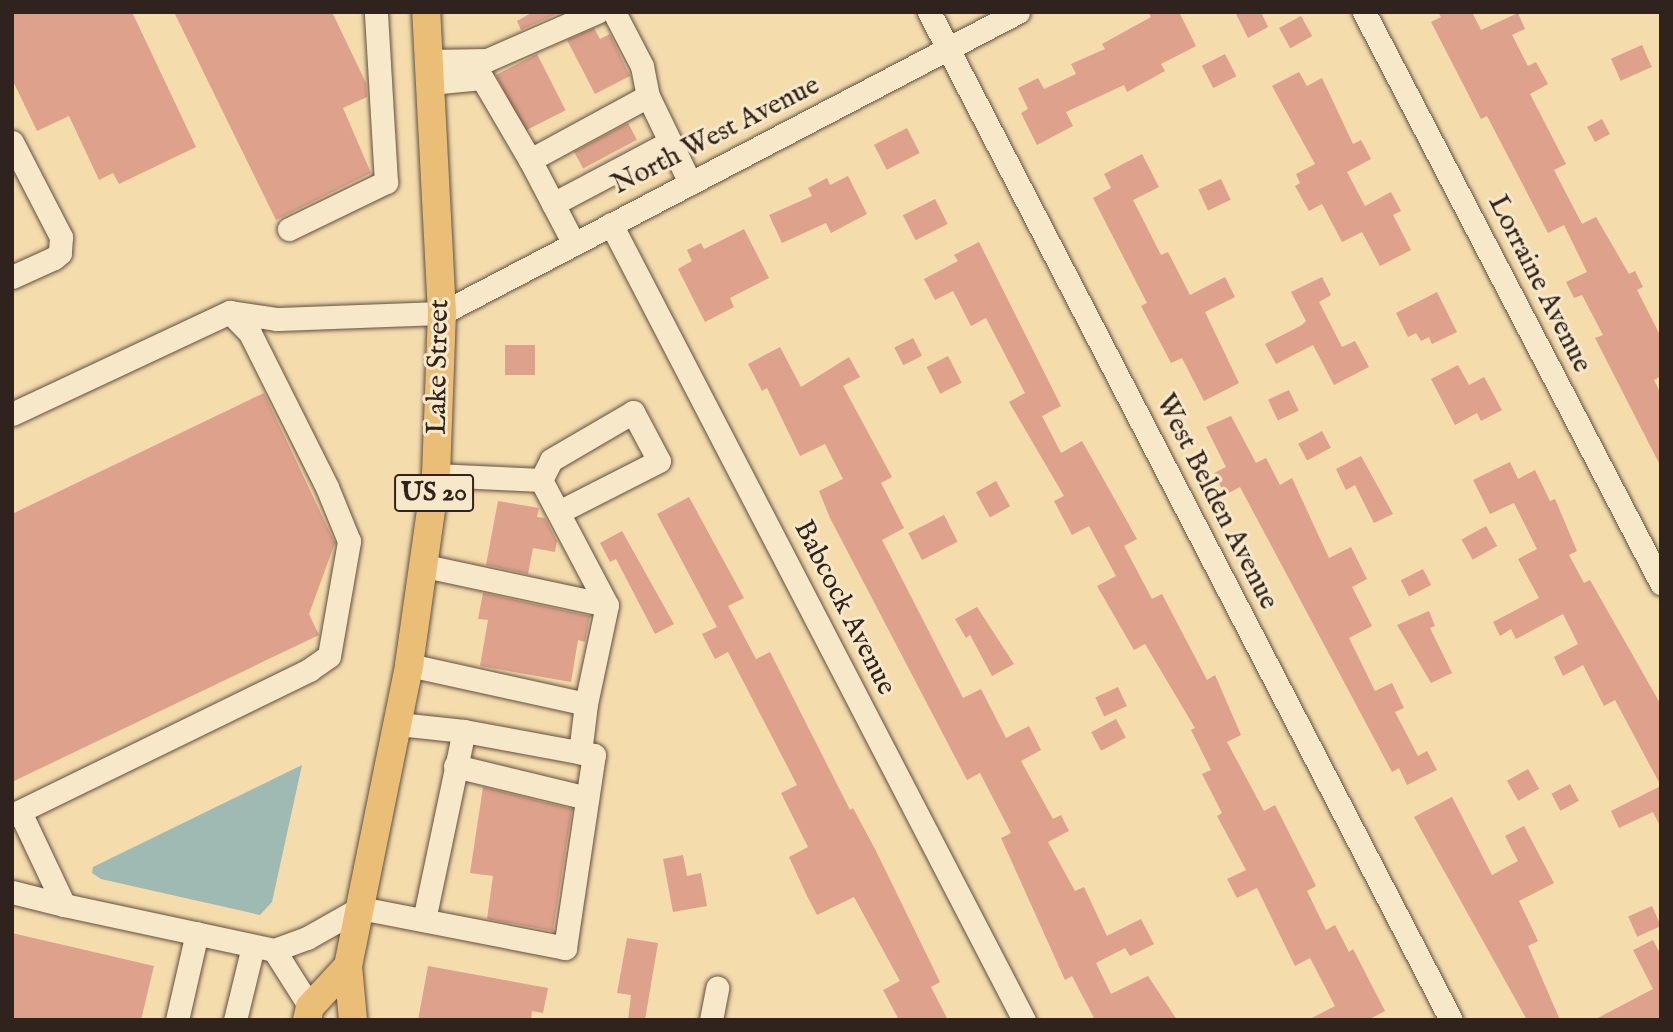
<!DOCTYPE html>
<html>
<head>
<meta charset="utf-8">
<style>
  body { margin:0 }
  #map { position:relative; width:1673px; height:1032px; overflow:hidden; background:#f4dcad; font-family:"IM FELL English",serif }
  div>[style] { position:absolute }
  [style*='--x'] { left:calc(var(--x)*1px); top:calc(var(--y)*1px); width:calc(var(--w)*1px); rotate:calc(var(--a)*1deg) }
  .water>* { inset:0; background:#9ebab2 }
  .building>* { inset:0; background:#dea18c; transform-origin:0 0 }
  .roads { filter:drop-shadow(0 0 2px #615040) drop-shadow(0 0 2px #615040) }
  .minor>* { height:23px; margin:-11.5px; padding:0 11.5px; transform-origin:11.5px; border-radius:11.5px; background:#f8e8ca }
  .major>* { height:28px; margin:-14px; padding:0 14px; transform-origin:14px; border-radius:14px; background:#eabe76 }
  span { translate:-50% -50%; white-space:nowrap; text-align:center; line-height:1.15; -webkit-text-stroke:6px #f8e8ca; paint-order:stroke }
  .shield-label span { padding:2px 5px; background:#f8e8ca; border:2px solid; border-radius:5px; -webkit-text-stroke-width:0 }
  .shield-label { font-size:26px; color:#30221c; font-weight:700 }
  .street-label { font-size:28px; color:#30221c }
  .frame { position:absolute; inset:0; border:14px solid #30221c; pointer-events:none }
</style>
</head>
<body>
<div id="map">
  <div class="water">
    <div style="clip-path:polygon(302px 765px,272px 902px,260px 915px,101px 879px,92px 873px,93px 867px)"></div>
  </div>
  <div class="building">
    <div style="clip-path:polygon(12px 12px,132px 12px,196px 147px,119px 184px,113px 173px,99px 180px,69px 116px,37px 131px,12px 79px)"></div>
    <div style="clip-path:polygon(174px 12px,332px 12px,366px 83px,367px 97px,343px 108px,371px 173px,276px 220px)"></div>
    <div style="clip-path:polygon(533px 12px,561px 12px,521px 30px,517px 21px)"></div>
    <div style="clip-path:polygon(1148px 12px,1179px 12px,1196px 46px,1161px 64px,1165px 71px,1127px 92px,1124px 85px,1066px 112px,1073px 126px,1037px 145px,1021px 113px,1028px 109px,1018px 88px,1038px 78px,1044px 89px,1076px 74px,1071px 64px,1105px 49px,1102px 44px,1151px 17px)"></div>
    <div style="clip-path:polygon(1235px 12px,1261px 12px,1268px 27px,1248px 38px)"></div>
    <div style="clip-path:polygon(1438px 12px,1472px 12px,1481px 30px,1518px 13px,1525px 29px,1512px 35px,1528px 66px,1536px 62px,1548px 84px,1530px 94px,1566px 164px,1554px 170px,1582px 224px,1596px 217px,1629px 274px,1635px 271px,1643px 287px,1637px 290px,1661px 337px,1661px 376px,1654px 380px,1661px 394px,1661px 467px,1595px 338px,1603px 335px,1582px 295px,1574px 298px,1566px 282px,1587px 272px,1564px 225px,1548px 233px,1487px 116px,1481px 119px,1431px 22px,1441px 17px)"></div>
    <div style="left:1301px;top:16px;width:23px;height:25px;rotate:61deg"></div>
    <div style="clip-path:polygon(594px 28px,600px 39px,610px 34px,630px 76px,595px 94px,567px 40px)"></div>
    <div style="left:1642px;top:45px;width:24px;height:34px;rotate:66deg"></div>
    <div style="left:537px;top:54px;width:63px;height:46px;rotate:63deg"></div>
    <div style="left:1225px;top:54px;width:25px;height:26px;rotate:63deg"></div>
    <div style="clip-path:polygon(1299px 72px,1307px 86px,1322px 78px,1353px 144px,1361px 140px,1371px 159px,1347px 172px,1365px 206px,1391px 192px,1401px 211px,1393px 215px,1411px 250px,1380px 266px,1362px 232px,1342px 242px,1322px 204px,1309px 211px,1295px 186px,1300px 183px,1296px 174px,1315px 164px,1272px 86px)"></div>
    <div style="left:1602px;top:119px;width:17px;height:17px;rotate:62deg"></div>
    <div style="left:628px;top:123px;width:19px;height:61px;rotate:62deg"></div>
    <div style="left:907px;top:128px;width:28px;height:37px;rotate:63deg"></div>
    <div style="clip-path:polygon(1142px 154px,1159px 187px,1133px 200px,1161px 255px,1168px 252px,1190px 295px,1225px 277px,1235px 297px,1205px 312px,1239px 383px,1204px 401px,1182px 358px,1171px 363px,1141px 306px,1147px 303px,1093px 198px,1111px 188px,1104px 174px)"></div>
    <div style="clip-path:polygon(848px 176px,867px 214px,831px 233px,826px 223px,782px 243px,769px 215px,812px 196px,808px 188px,827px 178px,830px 185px)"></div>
    <div style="left:1221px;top:179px;width:23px;height:25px;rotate:65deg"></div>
    <div style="left:935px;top:199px;width:28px;height:36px;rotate:63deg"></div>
    <div style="clip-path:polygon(744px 229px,769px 278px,730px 298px,734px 307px,705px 322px,678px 269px,692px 261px,687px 250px,701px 243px,704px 249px)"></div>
    <div style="clip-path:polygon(979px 242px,1061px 406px,1042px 416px,1061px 453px,1082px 441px,1137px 539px,1124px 546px,1152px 599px,1162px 594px,1207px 680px,1215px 675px,1241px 735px,1227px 742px,1264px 811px,1275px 805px,1316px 886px,1307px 891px,1326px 930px,1335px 925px,1349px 952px,1353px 949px,1385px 1011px,1368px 1020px,1308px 1020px,1335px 1006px,1310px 958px,1295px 966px,1257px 888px,1237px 898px,1227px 879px,1246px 870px,1217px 816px,1222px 813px,1202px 774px,1211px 770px,1191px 730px,1195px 728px,1145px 644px,1134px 650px,1097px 586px,1116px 576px,1089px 526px,1072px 535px,1054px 501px,1064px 496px,1009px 402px,1025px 393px,986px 318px,971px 326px,953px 291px,935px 300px,924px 279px,958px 261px,954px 255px)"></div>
    <div style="clip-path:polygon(1322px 277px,1331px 295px,1319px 302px,1342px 347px,1355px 341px,1369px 367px,1334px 385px,1313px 345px,1276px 364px,1265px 344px,1302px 325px,1306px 321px,1291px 292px)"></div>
    <div style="clip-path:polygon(1437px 292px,1457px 332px,1432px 344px,1429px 337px,1421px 341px,1416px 333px,1408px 337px,1396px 313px)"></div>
    <div style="left:913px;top:338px;width:20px;height:21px;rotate:63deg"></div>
    <div style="left:505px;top:345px;width:30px;height:30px"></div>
    <div style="clip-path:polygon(780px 347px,801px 387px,849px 357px,860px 377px,843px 386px,892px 477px,881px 483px,904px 528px,882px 540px,963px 698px,981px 689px,1006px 738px,1029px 726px,1041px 750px,1021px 761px,1053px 819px,1061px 815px,1069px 831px,1048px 842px,1075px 891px,1084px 887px,1107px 936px,1141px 919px,1154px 944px,1130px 956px,1125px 948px,1096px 963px,1111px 994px,1148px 976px,1177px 1020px,1095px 1020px,1072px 976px,1065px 980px,1001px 838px,1011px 833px,980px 773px,967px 780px,830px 518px,819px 491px,843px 479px,825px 444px,800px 456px,767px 388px,762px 391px,748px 364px)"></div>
    <div style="left:948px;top:356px;width:30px;height:24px;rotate:63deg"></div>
    <div style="clip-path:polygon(1458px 365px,1469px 385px,1484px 377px,1502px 410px,1481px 421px,1477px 413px,1455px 425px,1431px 379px)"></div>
    <div style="left:1289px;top:390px;width:23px;height:23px;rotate:65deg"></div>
    <div style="clip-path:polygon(264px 393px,335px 543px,309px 614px,319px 635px,12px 782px,12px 514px)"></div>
    <div style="clip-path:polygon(1231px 416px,1256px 463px,1266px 458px,1280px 485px,1292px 478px,1329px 558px,1351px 547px,1367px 579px,1352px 587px,1372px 626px,1349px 638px,1375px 691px,1392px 683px,1404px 708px,1395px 712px,1418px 756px,1427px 751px,1437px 770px,1407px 785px,1399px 768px,1392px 772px,1240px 487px,1225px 495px,1214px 473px,1226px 467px,1206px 427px)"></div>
    <div style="left:1322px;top:431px;width:19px;height:27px;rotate:62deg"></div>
    <div style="clip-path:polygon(1361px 456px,1393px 514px,1374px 523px,1355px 485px,1346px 490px,1336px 469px)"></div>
    <div style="clip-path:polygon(1510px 462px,1518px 479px,1535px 470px,1550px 501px,1555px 499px,1577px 551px,1569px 555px,1584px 583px,1590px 580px,1661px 705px,1661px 828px,1653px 812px,1619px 828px,1611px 811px,1661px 786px,1615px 700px,1604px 706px,1583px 665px,1563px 676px,1554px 657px,1578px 644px,1563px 614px,1516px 639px,1511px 629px,1500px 636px,1493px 622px,1539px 598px,1518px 559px,1537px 549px,1514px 503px,1490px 514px,1473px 480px)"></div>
    <div style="left:996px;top:481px;width:29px;height:23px;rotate:61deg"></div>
    <div style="clip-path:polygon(689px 497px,744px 598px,728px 606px,756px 659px,770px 652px,850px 810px,853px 808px,876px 851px,940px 982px,931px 987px,948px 1020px,899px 1020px,883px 990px,900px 981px,854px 897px,817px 915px,807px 896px,789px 857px,808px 847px,781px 793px,797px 785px,728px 652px,715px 659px,702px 634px,717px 627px,657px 514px)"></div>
    <div style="clip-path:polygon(498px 501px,539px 508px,537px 517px,545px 518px,557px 541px,555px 552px,533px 548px,528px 574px,486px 565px)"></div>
    <div style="left:944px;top:515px;width:30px;height:40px;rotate:63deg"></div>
    <div style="left:1486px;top:526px;width:23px;height:28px;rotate:61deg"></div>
    <div style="clip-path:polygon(622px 531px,674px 624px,655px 634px,616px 559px,610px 562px,600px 543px)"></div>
    <div style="left:1423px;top:569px;width:18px;height:25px;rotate:63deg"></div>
    <div style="clip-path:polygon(483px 593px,590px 616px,585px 642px,578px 640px,571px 682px,480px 666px,488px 620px,478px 619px)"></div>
    <div style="clip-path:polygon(977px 607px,1014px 664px,992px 676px,970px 635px,966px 638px,955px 619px)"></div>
    <div style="clip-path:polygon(1429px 611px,1435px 626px,1430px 628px,1452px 673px,1431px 683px,1397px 625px)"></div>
    <div style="left:1118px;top:687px;width:21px;height:25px;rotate:65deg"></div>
    <div style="left:1116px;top:719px;width:21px;height:28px;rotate:62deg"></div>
    <div style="left:1528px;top:769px;width:23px;height:24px;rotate:61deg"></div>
    <div style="left:1570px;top:784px;width:19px;height:21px;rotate:62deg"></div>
    <div style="clip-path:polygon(483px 787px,572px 809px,553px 931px,487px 919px,493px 876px,470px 873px)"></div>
    <div style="clip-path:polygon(1452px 797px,1492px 875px,1518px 861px,1505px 836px,1524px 826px,1554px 883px,1519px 901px,1538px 941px,1528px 946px,1560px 1020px,1527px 1020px,1414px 817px)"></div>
    <div style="clip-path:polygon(683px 855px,687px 876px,701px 873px,707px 906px,673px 912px,663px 859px)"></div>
    <div style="left:1652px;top:906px;width:22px;height:26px;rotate:66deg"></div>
    <div style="clip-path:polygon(12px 933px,154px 966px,141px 1020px,12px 1020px)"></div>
    <div style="clip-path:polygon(627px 938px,658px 943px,645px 1020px,628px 1020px,631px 995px,617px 993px)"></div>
    <div style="clip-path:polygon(1653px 940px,1661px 955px,1661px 1020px,1594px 1020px,1653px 989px,1633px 950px)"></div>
    <div style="clip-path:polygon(428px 966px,548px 988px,543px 1013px,532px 1011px,531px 1020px,418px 1020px)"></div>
  </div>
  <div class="roads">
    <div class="minor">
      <div style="--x:614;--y:12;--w:61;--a:62.6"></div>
      <div style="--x:642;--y:66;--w:31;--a:79"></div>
      <div style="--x:929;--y:12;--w:1135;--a:62.62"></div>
      <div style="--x:1364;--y:12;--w:644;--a:62.52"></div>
      <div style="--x:429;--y:61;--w:58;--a:-1"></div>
      <div style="--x:487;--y:60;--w:120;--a:-23.6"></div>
      <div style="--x:430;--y:83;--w:52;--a:-5.5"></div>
      <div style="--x:482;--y:78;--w:95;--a:59.7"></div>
      <div style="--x:12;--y:142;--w:107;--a:62.7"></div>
      <div style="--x:61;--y:237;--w:16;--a:94"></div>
      <div style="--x:60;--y:253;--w:8;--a:140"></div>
      <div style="--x:54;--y:258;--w:46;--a:155.7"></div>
      <div style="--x:553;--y:204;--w:132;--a:-27.9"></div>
      <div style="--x:611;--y:224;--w:897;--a:62.58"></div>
      <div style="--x:289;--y:229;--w:108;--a:-25.9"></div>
      <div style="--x:386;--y:182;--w:170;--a:-93.4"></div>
      <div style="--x:574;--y:244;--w:95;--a:-117.6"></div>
      <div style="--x:530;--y:160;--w:134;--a:-28.5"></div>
      <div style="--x:648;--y:96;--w:97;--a:64.2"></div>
      <div style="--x:12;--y:414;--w:241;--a:-25.1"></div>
      <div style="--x:230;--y:312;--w:48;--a:8.5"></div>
      <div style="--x:277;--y:319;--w:165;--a:-2.1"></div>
      <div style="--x:442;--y:313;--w:650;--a:-27.59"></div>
      <div style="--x:436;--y:475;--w:105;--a:2.7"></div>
      <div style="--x:541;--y:480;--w:141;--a:62.2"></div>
      <div style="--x:607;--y:605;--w:101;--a:102"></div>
      <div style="--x:541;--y:480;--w:22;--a:-63"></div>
      <div style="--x:551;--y:460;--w:95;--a:-30.3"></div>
      <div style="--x:633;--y:412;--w:55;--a:62"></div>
      <div style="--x:659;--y:461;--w:112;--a:153"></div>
      <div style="--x:425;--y:566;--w:186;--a:12.1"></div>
      <div style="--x:409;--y:665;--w:181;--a:12.4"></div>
      <div style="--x:586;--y:704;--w:49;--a:97"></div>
      <div style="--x:455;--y:766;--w:136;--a:13.6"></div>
      <div style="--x:20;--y:812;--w:103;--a:64.7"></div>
      <div style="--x:64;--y:905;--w:215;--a:12.1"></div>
      <div style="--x:274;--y:950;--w:35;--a:-20"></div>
      <div style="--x:307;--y:938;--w:61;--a:-29.5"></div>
      <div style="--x:360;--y:908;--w:209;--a:11"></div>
      <div style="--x:565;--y:948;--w:195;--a:-81.5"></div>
      <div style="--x:594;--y:755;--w:132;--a:-169.5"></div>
      <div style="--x:464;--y:731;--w:66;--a:-173.9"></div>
      <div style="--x:12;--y:815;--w:331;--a:-26"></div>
      <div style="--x:309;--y:670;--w:24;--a:-35"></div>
      <div style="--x:329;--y:656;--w:117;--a:-80.1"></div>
      <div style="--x:349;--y:541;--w:58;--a:-112.2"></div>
      <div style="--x:327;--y:487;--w:172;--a:-116.6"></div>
      <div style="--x:250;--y:333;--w:29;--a:-134"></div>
      <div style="--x:12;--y:892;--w:54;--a:14"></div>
      <div style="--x:424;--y:920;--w:193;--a:-78.1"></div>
      <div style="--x:274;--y:950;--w:67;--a:57.7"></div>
      <div style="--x:177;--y:1020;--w:89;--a:-77.1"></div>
      <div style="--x:235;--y:1020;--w:76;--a:-76.3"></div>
      <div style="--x:711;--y:1020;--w:33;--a:-79"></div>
    </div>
    <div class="major">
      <div style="--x:307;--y:1020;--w:13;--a:-77"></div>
      <div style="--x:310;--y:1007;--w:56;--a:-47.2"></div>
      <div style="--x:353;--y:1020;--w:54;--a:-95.3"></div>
      <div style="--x:348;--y:966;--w:307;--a:-78.5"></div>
      <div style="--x:409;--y:665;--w:192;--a:-81.9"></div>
      <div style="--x:436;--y:475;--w:162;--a:-87.9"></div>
      <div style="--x:442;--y:313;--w:301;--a:-93"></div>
    </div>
  </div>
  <div class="shield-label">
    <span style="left:434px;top:493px">US 20</span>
  </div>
  <div class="street-label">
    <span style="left:716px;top:136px;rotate:-27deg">North West Avenue</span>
    <span style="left:1539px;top:284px;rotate:63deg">Lorraine Avenue</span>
    <span style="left:439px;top:367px;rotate:-89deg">Lake Street</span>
    <span style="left:1216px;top:502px;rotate:63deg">West Belden Avenue</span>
    <span style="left:844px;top:608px;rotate:63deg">Babcock Avenue</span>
  </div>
  <div class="frame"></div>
</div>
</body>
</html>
